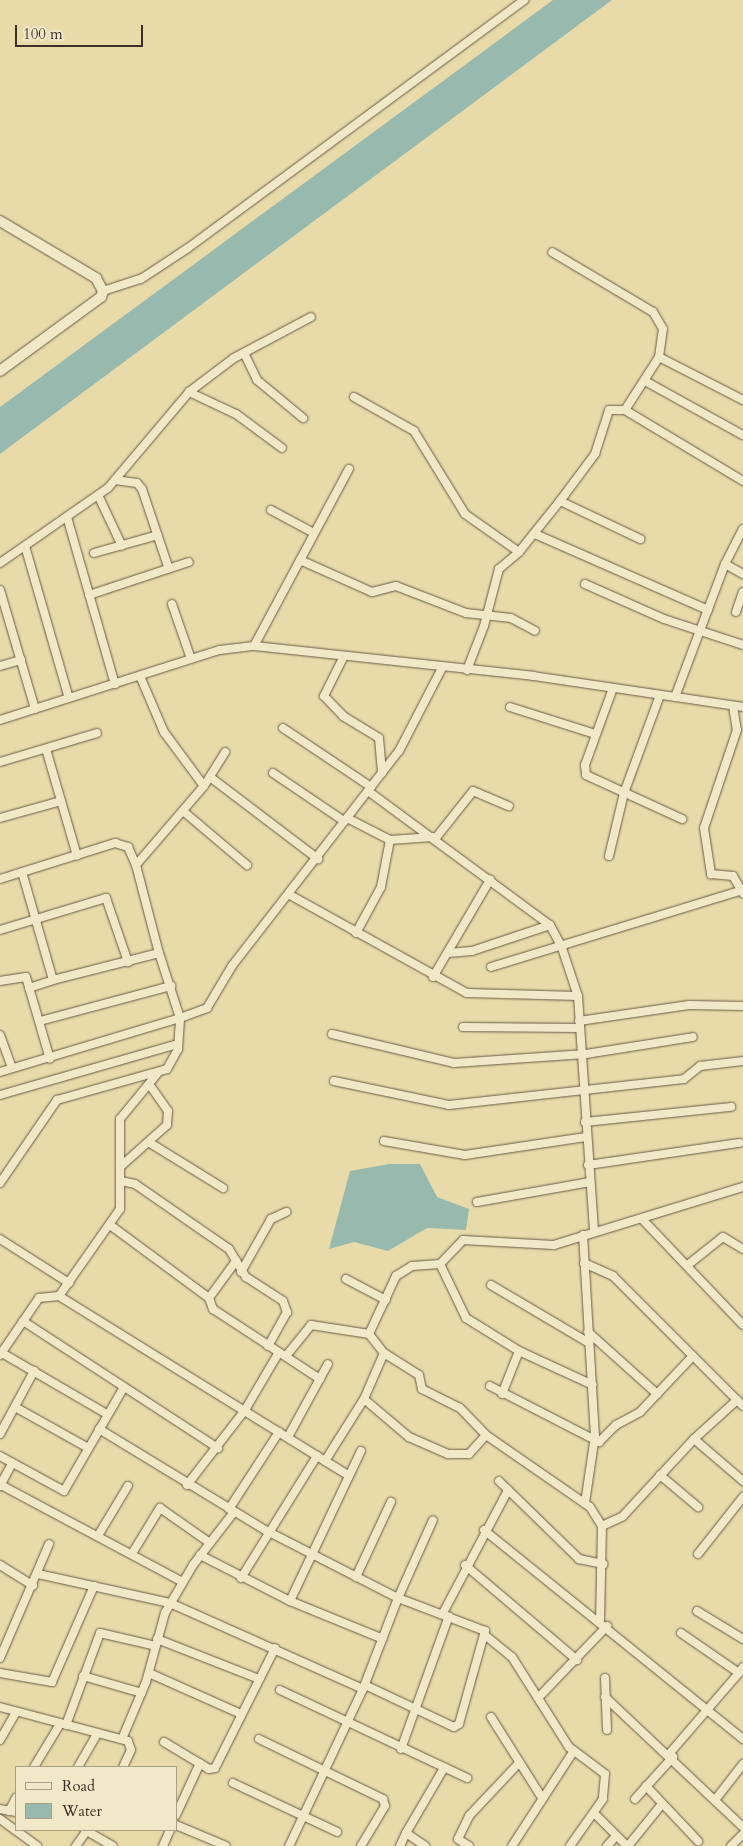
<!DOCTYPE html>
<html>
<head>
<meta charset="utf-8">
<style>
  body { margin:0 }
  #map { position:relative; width:743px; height:1846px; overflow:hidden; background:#e9dba9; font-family:Cardo,serif }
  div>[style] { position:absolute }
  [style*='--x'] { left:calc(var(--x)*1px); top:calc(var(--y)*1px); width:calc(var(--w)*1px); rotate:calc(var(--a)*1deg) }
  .water>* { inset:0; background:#98baae }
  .roads { filter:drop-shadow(0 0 1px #695a47) drop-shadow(0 0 1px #695a47) }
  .minor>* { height:8px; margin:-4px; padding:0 4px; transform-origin:4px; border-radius:4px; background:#f1e8c7 }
  .tertiary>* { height:10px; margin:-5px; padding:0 5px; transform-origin:5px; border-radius:5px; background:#f1e8c7 }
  span { translate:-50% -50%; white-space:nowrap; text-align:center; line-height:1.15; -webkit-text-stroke:4px #f1e8c7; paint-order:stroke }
  .legend { position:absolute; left:15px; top:1766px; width:162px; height:65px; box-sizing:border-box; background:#f1e8c7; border:1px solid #a99e87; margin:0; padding:6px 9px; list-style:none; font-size:15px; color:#3e2f26 }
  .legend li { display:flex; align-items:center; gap:10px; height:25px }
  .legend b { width:25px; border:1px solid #a99e87 }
  .scale { position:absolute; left:15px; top:25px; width:128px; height:22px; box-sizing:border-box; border:2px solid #3e2f26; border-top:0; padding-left:6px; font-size:15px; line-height:18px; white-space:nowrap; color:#3e2f26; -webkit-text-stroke:4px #f1e8c7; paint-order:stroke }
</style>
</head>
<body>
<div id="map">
  <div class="water">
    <div style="clip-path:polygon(553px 0,612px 0,0 454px,0 407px)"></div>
    <div style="clip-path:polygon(389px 1164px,420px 1164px,437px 1197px,469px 1209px,466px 1230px,427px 1228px,388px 1251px,354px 1242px,329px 1249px,350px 1171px)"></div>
  </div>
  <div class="roads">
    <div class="minor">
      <div style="--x:103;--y:291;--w:40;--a:-18"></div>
      <div style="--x:141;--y:279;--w:56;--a:-33.4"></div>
      <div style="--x:188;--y:248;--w:418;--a:-36.4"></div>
      <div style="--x:244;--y:353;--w:30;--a:64"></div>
      <div style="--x:257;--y:380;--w:60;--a:39.6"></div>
      <div style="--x:659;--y:357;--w:94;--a:27.1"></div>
      <div style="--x:645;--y:381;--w:112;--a:28.9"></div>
      <div style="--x:189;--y:392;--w:52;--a:25.1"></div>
      <div style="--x:236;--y:414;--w:57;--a:36.5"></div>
      <div style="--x:354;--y:397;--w:69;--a:29.5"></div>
      <div style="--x:414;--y:431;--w:97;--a:58.4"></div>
      <div style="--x:465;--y:514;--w:66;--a:35.1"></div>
      <div style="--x:625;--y:410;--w:138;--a:31"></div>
      <div style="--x:115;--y:480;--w:22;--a:8"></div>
      <div style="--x:137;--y:483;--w:8;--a:50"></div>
      <div style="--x:142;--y:489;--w:84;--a:71.4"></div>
      <div style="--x:98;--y:495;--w:56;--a:64.8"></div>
      <div style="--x:560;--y:501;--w:89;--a:25.4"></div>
      <div style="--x:271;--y:510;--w:47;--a:28.2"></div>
      <div style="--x:67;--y:517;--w:174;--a:74"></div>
      <div style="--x:535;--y:534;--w:189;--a:23.7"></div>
      <div style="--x:25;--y:546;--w:158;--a:73.9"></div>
      <div style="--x:94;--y:553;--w:66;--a:-15.7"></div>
      <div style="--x:300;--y:560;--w:79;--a:24"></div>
      <div style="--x:372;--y:592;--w:25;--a:-14"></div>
      <div style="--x:396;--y:586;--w:75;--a:21.1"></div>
      <div style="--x:466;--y:613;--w:45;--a:6.3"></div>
      <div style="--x:511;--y:618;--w:27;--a:28"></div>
      <div style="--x:0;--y:563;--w:131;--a:-34.8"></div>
      <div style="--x:108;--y:488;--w:126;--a:-49.8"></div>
      <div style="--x:189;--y:392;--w:56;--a:-37.1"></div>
      <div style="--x:234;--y:358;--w:87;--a:-28"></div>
      <div style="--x:725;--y:564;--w:21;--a:29"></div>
      <div style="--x:585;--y:584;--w:86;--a:23.9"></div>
      <div style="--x:664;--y:619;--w:83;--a:18.2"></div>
      <div style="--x:0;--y:590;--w:124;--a:73.6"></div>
      <div style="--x:89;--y:595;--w:105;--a:-18.3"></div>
      <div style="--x:172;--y:604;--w:58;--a:70.9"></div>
      <div style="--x:736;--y:612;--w:21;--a:-71"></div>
      <div style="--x:254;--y:646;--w:201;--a:-61.8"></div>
      <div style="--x:344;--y:656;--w:45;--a:116.6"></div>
      <div style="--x:324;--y:696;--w:28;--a:46"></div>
      <div style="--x:343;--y:716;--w:42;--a:31.4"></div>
      <div style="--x:379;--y:738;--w:35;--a:85"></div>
      <div style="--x:0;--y:666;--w:22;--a:-16"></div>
      <div style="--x:467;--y:670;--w:47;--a:-68.9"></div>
      <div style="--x:484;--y:626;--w:59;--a:-75.3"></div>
      <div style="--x:499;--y:569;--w:26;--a:-40"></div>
      <div style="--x:519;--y:552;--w:65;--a:-51.2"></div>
      <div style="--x:560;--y:501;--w:59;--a:-53.3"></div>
      <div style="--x:595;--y:454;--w:46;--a:-72.3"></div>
      <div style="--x:609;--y:410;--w:16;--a:0"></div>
      <div style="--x:625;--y:410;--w:63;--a:-57.3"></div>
      <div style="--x:659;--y:357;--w:28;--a:-82"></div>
      <div style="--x:663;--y:329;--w:20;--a:-120"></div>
      <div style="--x:653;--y:312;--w:117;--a:-149.3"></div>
      <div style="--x:140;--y:676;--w:61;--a:66.8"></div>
      <div style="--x:164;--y:732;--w:67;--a:53.5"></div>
      <div style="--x:613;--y:688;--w:82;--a:110"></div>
      <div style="--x:585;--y:765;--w:10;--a:84"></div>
      <div style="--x:586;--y:775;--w:106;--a:24.6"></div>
      <div style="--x:675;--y:697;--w:142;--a:-69.4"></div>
      <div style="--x:725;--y:564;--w:39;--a:-63"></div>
      <div style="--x:733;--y:706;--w:24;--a:81"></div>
      <div style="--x:737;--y:730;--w:103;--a:108.6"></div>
      <div style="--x:704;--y:828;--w:47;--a:81.3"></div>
      <div style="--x:711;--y:874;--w:22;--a:5"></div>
      <div style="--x:733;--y:876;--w:20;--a:60"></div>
      <div style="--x:510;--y:707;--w:89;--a:17.6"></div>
      <div style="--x:0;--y:720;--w:231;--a:-17.7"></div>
      <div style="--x:220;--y:650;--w:34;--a:-7"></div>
      <div style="--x:254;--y:646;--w:281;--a:6.1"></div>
      <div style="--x:533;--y:676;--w:212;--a:8.4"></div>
      <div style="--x:283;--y:728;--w:106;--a:33.8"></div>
      <div style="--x:46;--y:749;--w:111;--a:73.8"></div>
      <div style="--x:0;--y:762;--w:101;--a:-16.6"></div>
      <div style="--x:273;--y:773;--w:86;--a:34.1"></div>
      <div style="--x:210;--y:777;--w:136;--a:37.2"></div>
      <div style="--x:368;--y:791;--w:226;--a:36.4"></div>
      <div style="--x:550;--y:925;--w:26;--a:62"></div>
      <div style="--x:562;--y:948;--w:51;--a:71.6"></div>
      <div style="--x:578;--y:996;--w:236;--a:86.1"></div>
      <div style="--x:183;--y:811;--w:84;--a:40.2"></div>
      <div style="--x:0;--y:818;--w:63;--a:-15.6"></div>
      <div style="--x:347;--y:818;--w:48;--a:27.1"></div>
      <div style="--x:390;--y:840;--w:43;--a:-4"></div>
      <div style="--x:435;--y:839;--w:61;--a:-51.6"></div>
      <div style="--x:473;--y:791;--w:39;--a:23"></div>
      <div style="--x:609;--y:856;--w:65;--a:-76.6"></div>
      <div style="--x:624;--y:793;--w:104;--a:-69.8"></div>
      <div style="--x:136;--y:865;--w:91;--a:75.4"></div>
      <div style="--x:0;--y:879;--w:121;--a:-17.4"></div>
      <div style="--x:115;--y:843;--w:14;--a:17"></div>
      <div style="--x:128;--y:847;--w:20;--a:66"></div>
      <div style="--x:136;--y:865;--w:104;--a:-49.3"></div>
      <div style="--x:204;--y:786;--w:40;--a:-58"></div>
      <div style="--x:290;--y:895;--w:202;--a:29"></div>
      <div style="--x:467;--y:993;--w:111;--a:1.5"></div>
      <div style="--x:0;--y:930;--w:111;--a:-16.8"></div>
      <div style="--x:106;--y:898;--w:68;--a:71"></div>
      <div style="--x:356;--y:933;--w:52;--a:-61.5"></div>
      <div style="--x:381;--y:887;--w:48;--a:-79.2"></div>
      <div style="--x:448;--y:953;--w:24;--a:-5"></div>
      <div style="--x:472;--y:951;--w:82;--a:-18.4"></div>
      <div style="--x:491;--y:967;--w:260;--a:-17"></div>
      <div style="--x:433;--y:977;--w:113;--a:-59.6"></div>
      <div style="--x:0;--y:981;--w:26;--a:-9"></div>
      <div style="--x:26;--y:977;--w:85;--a:73.7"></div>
      <div style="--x:29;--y:988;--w:25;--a:-18"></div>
      <div style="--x:40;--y:1021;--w:136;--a:-15"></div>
      <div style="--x:579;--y:1021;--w:111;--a:-8.3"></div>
      <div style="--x:689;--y:1005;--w:54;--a:1.1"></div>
      <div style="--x:463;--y:1027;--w:116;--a:0.5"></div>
      <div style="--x:332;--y:1034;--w:125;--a:13.4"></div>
      <div style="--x:454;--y:1063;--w:132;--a:-3.9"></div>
      <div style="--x:586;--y:1054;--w:108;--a:-9"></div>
      <div style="--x:0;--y:1035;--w:35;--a:70"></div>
      <div style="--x:0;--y:1072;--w:188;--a:-16.7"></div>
      <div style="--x:180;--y:1018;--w:68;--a:-107.9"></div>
      <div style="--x:159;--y:953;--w:109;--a:165.7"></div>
      <div style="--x:53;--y:980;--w:112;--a:-106"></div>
      <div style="--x:157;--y:1074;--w:58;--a:129.4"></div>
      <div style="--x:120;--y:1119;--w:90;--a:90"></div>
      <div style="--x:120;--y:1209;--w:106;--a:125"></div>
      <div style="--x:59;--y:1296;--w:340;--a:31.8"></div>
      <div style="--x:334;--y:1081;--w:117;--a:11.8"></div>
      <div style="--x:449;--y:1105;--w:236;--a:-6.3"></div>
      <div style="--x:684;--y:1079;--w:21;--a:-39"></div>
      <div style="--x:700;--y:1066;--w:43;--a:-6.6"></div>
      <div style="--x:0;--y:1095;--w:185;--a:-16"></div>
      <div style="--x:585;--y:1122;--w:147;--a:-5.9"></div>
      <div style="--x:384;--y:1141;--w:82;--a:9.8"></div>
      <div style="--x:465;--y:1155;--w:122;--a:-8.5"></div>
      <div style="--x:150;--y:1143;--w:86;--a:31.7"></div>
      <div style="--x:588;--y:1165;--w:153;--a:-8.3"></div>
      <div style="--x:120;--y:1167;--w:63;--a:-41.8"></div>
      <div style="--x:167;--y:1125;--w:14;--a:-86"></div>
      <div style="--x:168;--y:1111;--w:33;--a:-125"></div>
      <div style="--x:121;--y:1181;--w:14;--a:12"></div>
      <div style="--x:135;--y:1184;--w:114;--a:34.7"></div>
      <div style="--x:229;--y:1249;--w:33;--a:59"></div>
      <div style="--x:246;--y:1277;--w:44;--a:33"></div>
      <div style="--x:283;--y:1301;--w:12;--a:70"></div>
      <div style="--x:287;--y:1312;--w:39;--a:119"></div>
      <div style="--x:0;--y:1183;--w:101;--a:-55.5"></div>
      <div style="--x:57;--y:1100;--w:114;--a:-15.7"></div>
      <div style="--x:167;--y:1069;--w:23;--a:-61"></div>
      <div style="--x:178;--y:1049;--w:31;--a:-86"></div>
      <div style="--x:180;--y:1018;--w:29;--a:-20"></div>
      <div style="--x:207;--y:1008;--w:49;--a:-59.2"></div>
      <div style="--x:232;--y:966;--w:272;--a:-52.2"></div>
      <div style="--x:399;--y:751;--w:93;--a:-62.6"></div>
      <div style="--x:477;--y:1202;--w:115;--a:-10"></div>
      <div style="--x:643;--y:1220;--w:145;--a:46.4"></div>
      <div style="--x:110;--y:1225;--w:123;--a:36.4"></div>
      <div style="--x:209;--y:1298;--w:12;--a:70"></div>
      <div style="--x:213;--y:1309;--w:128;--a:33.2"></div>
      <div style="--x:583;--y:1235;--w:201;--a:86.6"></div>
      <div style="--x:595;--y:1436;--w:68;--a:98.5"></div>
      <div style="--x:0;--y:1239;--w:82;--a:32.5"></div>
      <div style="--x:584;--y:1263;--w:32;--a:24"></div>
      <div style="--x:613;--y:1276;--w:175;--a:45"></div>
      <div style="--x:440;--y:1264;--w:60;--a:64.3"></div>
      <div style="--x:466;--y:1318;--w:62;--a:31.9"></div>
      <div style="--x:519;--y:1351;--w:81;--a:24.7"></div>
      <div style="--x:689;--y:1264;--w:43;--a:-38.5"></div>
      <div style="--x:723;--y:1237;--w:23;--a:31"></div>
      <div style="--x:241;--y:1272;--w:61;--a:-60.5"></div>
      <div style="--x:271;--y:1219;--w:17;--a:-25"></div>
      <div style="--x:346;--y:1279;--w:45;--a:27.7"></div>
      <div style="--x:491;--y:1285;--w:114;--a:30.6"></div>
      <div style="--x:209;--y:1298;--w:46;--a:-53.9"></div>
      <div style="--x:23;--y:1321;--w:233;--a:33.1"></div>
      <div style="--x:588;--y:1332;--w:93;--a:41.9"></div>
      <div style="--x:369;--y:1334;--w:64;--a:-65"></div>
      <div style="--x:396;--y:1276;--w:19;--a:-32"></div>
      <div style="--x:412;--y:1266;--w:28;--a:-4"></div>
      <div style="--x:440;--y:1264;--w:33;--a:-46"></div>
      <div style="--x:463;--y:1240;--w:91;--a:3.1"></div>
      <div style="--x:554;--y:1245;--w:198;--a:-17.1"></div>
      <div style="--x:2;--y:1353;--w:121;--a:30.2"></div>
      <div style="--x:0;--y:1355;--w:69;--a:-55.6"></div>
      <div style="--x:39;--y:1298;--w:20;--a:-6"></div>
      <div style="--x:286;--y:1356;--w:40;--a:-51"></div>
      <div style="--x:311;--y:1325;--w:59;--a:8.8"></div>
      <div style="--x:369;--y:1334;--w:24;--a:52"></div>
      <div style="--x:384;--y:1353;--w:41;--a:32.2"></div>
      <div style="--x:419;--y:1375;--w:14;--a:78"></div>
      <div style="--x:422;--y:1389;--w:42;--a:26.6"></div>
      <div style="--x:460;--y:1408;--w:37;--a:46"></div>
      <div style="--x:486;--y:1435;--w:126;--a:34.7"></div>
      <div style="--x:590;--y:1507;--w:22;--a:58"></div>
      <div style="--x:602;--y:1526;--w:94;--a:91.2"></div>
      <div style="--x:490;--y:1386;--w:123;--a:27.2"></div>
      <div style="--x:599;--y:1442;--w:24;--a:-45"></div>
      <div style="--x:616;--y:1425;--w:27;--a:-28"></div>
      <div style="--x:640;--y:1412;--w:77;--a:-46.6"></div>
      <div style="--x:502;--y:1394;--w:46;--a:-68.4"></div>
      <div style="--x:364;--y:1399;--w:59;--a:40.2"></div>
      <div style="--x:409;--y:1437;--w:43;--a:23.6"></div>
      <div style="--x:448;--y:1454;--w:21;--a:0"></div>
      <div style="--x:469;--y:1454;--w:25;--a:-48"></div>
      <div style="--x:743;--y:1406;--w:8;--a:-135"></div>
      <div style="--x:737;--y:1400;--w:58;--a:137.8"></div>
      <div style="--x:694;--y:1439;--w:65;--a:40.6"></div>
      <div style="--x:15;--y:1407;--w:84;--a:29.3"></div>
      <div style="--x:99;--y:1429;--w:197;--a:31.3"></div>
      <div style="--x:267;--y:1531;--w:147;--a:27.1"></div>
      <div style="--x:398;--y:1598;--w:97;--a:111"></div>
      <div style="--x:363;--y:1689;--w:174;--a:115.2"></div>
      <div style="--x:0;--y:1434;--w:72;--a:-61.6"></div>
      <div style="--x:288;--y:1437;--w:83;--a:-61.3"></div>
      <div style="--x:0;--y:1456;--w:73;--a:28.7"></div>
      <div style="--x:64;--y:1491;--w:120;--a:-60"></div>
      <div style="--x:325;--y:1461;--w:73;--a:-57.8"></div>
      <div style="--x:364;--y:1399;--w:50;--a:-66.5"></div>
      <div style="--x:660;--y:1475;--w:50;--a:40.1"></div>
      <div style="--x:499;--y:1481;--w:112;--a:44.3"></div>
      <div style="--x:579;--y:1559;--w:25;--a:12"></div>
      <div style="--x:1;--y:1485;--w:206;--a:28.1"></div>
      <div style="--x:187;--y:1485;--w:95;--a:-52.3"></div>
      <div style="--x:245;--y:1410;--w:67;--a:-59.6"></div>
      <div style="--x:0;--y:1486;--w:26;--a:-62"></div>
      <div style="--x:229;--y:1509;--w:92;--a:-57"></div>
      <div style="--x:602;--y:1526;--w:23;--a:-25"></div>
      <div style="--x:623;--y:1516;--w:105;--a:-47.3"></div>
      <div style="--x:484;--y:1530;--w:333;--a:38.9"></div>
      <div style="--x:99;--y:1534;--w:56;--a:-58.9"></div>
      <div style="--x:133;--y:1552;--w:52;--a:-58.5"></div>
      <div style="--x:160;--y:1508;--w:61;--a:35"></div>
      <div style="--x:698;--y:1554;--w:73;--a:-51.7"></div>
      <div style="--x:200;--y:1555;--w:101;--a:27.1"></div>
      <div style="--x:290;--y:1601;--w:100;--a:22.2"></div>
      <div style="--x:0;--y:1565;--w:39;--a:32"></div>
      <div style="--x:465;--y:1565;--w:147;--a:40.3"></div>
      <div style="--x:38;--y:1574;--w:135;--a:12.4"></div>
      <div style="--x:170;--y:1603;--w:211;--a:24"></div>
      <div style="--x:356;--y:1577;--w:83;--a:-65"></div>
      <div style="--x:241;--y:1578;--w:144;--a:-58.1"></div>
      <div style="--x:290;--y:1601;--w:166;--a:-64.7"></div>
      <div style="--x:697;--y:1611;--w:54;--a:31.3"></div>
      <div style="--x:443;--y:1613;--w:139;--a:-62.1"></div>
      <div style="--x:681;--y:1633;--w:70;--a:34.6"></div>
      <div style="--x:739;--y:1673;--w:7;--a:-56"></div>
      <div style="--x:486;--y:1636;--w:33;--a:39"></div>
      <div style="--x:512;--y:1657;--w:107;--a:57.7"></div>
      <div style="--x:569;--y:1747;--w:45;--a:36.9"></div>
      <div style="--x:605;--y:1774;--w:25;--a:95"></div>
      <div style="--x:603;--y:1799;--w:57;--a:125.1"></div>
      <div style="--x:157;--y:1639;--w:110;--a:21.4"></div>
      <div style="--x:0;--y:1658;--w:124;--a:-66.7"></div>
      <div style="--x:0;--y:1673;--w:53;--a:9.8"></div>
      <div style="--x:52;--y:1682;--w:105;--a:-66.4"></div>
      <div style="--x:149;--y:1673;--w:101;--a:24"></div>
      <div style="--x:83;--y:1676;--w:61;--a:16.1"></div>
      <div style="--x:605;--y:1678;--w:52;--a:87.8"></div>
      <div style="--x:365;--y:1685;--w:98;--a:25.3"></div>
      <div style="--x:454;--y:1727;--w:6;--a:-31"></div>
      <div style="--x:459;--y:1724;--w:97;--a:-74.4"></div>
      <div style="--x:485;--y:1631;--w:93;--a:-159.2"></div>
      <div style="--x:398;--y:1598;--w:85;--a:-65.8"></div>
      <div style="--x:280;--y:1690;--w:207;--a:25.2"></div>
      <div style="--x:605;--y:1697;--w:190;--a:43.3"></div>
      <div style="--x:538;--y:1698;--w:100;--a:-46.2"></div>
      <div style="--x:0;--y:1707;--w:132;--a:14.9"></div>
      <div style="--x:128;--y:1741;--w:9;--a:72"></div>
      <div style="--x:131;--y:1750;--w:19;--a:115"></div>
      <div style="--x:491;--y:1717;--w:96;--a:57.8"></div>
      <div style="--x:66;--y:1725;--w:98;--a:-69.7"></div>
      <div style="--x:100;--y:1633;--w:57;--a:13.1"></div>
      <div style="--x:122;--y:1739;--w:62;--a:-67.2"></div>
      <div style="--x:146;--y:1682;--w:72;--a:-74.6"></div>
      <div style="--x:165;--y:1613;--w:56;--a:-59.7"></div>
      <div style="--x:193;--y:1565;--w:67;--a:-52.3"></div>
      <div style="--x:259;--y:1739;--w:138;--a:25.8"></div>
      <div style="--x:383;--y:1799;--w:7;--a:74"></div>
      <div style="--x:385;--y:1806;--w:47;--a:121"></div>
      <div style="--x:0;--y:1740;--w:32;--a:-60"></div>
      <div style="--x:164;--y:1742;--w:52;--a:31"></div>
      <div style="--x:209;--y:1769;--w:6;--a:-9"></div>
      <div style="--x:215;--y:1768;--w:134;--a:-63.4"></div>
      <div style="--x:401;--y:1749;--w:141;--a:-70.2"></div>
      <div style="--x:669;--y:1754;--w:107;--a:-49.2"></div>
      <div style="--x:34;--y:1767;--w:50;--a:-58.8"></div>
      <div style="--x:78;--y:1767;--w:39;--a:-60"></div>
      <div style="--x:233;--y:1783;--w:115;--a:25.2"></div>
      <div style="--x:646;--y:1786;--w:76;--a:46.6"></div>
      <div style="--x:635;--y:1799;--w:57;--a:-47.9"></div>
      <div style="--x:715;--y:1800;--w:46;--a:-52.1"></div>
      <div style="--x:0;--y:1809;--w:16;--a:11"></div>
      <div style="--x:9;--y:1811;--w:15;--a:-62"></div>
      <div style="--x:594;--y:1813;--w:47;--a:45"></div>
      <div style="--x:176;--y:1815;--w:57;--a:-65.2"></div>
      <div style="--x:0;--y:1819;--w:46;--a:36.1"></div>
      <div style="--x:176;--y:1825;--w:54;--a:22.8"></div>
      <div style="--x:85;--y:1830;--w:32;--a:30"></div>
      <div style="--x:406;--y:1833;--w:75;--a:-59.7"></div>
      <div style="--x:76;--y:1846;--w:19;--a:-55"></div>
      <div style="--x:163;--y:1846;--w:17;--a:-66"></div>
      <div style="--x:400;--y:1846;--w:14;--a:-65"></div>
      <div style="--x:406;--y:1833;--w:23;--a:34"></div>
      <div style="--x:469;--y:1846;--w:13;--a:-148"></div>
      <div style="--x:458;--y:1839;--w:25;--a:-64"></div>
      <div style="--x:469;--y:1816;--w:73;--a:-46.7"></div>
      <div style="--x:512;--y:1846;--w:112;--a:-57"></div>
      <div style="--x:607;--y:1846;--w:13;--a:-48"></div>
      <div style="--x:628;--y:1846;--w:54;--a:-51"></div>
      <div style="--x:731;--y:1846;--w:17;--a:-45"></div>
    </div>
    <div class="tertiary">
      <div style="--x:0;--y:221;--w:112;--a:30.7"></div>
      <div style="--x:96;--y:278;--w:15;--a:62"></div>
      <div style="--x:103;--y:291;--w:6;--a:108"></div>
      <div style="--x:101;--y:297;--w:125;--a:143.8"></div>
    </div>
  </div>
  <ul class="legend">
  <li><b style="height:6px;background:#f1e8c7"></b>Road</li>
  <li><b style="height:14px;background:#98baae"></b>Water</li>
  </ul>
  <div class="scale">100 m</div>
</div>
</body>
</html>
